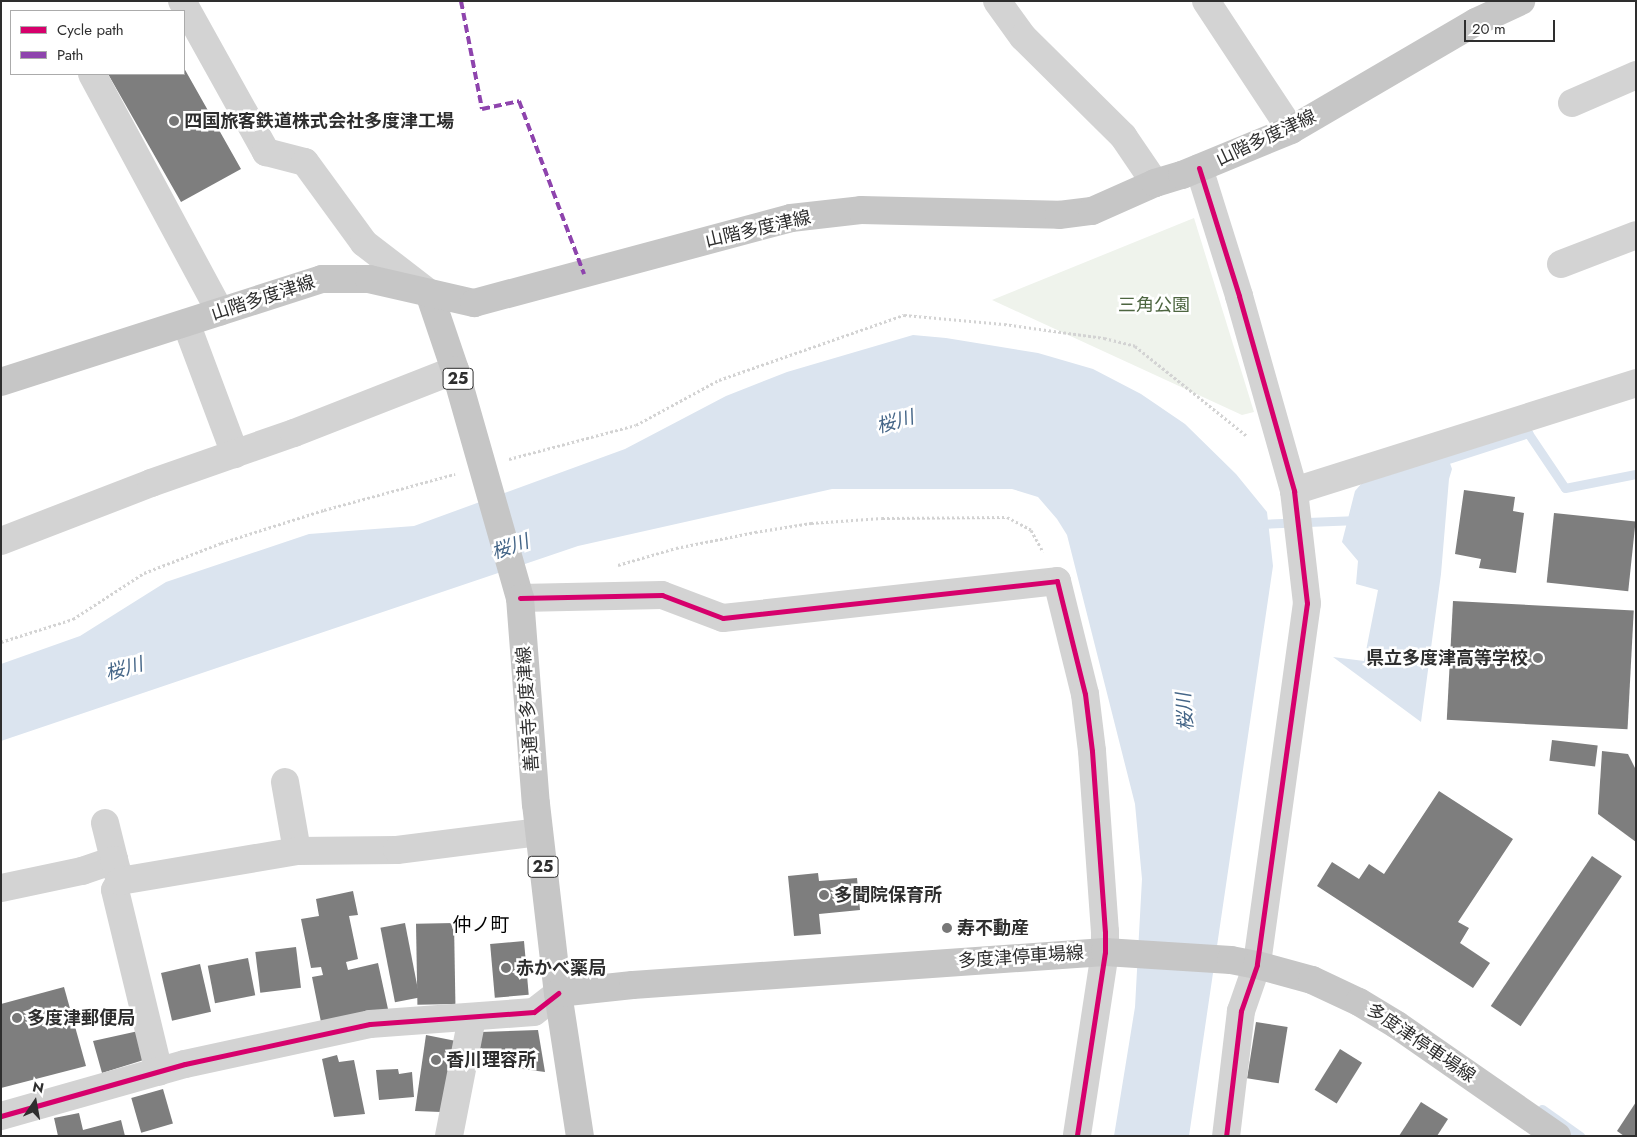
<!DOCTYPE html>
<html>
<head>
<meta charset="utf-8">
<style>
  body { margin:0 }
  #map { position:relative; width:1637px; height:1137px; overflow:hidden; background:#fff; font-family:Jost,"Noto Sans JP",sans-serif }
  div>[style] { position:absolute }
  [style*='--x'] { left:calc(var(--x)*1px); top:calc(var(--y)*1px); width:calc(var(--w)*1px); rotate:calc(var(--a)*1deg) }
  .green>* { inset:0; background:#eff3ec }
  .water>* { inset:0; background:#dbe4ef }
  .stream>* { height:9px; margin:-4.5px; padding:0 4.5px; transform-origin:4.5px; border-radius:4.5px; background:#dbe4ef }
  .building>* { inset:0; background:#7e7e7e; transform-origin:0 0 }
  .path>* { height:3px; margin-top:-1.5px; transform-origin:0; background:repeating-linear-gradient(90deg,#d3d3d3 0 2.5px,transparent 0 5px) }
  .minor>* { height:28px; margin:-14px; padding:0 14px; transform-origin:14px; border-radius:14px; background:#d3d3d3 }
  .major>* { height:28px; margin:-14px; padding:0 14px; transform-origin:14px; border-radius:14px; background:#c6c6c6 }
  .quiet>* { height:4px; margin-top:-2px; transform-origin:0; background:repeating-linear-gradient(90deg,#8e44ad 0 8px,transparent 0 12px) }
  .cycleway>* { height:5px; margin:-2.5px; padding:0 2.5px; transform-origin:2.5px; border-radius:2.5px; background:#d6006c }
  .dots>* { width:14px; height:14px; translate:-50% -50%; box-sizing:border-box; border:2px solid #fff; border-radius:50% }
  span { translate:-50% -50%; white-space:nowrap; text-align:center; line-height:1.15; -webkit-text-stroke:5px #fff; paint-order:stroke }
  .shield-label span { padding:1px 4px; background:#fff; border:1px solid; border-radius:4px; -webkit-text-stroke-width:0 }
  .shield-label { font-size:16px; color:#2e2e2e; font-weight:700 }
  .poi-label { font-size:18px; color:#2e2e2e; font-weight:700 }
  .left { translate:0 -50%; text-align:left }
  .right { translate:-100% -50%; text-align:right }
  .street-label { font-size:18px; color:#2e2e2e }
  .park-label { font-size:18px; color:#4d6540 }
  .water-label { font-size:19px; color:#446587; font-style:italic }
  .neighbourhood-label { font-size:19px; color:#000 }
  .frame { position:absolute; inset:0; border:2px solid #2e2e2e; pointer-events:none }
  .legend { position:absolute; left:10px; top:10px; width:175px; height:65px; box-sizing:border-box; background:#fff; border:1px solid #ababab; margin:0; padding:6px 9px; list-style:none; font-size:15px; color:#2e2e2e }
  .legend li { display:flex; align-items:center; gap:10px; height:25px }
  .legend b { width:25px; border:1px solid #ababab }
  .north { position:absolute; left:10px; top:1077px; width:50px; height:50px; -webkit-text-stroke:4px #fff; paint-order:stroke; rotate:12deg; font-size:14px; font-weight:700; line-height:20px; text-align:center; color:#2e2e2e }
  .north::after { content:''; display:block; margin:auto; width:18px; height:22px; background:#2e2e2e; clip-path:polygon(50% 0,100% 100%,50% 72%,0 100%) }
  .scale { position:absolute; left:1464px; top:20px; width:91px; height:22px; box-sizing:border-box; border:2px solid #2e2e2e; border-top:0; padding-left:6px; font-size:15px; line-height:18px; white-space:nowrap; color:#2e2e2e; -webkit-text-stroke:4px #fff; paint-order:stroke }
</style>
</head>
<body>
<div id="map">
  <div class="green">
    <div style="clip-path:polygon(1194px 218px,1254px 412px,1242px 415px,992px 300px)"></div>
  </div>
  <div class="water">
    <div style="clip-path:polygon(913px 335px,946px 338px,1038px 353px,1093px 369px,1141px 394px,1185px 424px,1236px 474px,1267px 512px,1273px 566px,1189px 1136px,1114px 1136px,1135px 1007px,1142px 879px,1135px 804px,1067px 535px,1057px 519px,1038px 497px,1012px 489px,832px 489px,578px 546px,1px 741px,1px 664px,80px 636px,166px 582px,309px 534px,414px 526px,625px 449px,726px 396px,787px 372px)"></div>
    <div style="clip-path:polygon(1446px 452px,1452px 469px,1449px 479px,1441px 574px,1421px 722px,1333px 657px,1364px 661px,1378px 590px,1356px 584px,1358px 561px,1342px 542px,1355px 491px,1368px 476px)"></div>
  </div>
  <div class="stream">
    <div style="--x:1439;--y:462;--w:94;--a:-18"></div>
    <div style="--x:1528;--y:433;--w:66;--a:56.1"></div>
    <div style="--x:1565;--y:488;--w:72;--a:-11.2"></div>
    <div style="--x:1258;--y:524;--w:100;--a:-2.3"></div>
    <div style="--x:1542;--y:1109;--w:47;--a:35.4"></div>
  </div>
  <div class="building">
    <div style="clip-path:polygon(184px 68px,241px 169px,181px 202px,108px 74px,184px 74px)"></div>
    <div style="clip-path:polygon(1464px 490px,1515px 497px,1513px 511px,1524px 513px,1516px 573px,1479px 568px,1481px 559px,1455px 554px)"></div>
    <div style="left:1554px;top:513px;width:82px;height:70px;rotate:6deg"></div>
    <div style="left:1453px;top:601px;width:181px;height:119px;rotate:3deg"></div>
    <div style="left:1552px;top:740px;width:46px;height:21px;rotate:7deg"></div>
    <div style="clip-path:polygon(1602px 751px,1628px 754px,1636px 770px,1636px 842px,1598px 814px)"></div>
    <div style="clip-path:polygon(1439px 791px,1513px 839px,1458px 922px,1469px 928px,1460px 943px,1490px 963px,1473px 988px,1317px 886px,1332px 862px,1359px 879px,1369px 864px,1384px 874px)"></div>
    <div style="left:1592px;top:856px;width:36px;height:181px;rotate:34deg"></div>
    <div style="clip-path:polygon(818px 873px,819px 881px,857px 878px,860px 910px,819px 914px,821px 934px,794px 936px,788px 876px)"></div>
    <div style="clip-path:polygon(353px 891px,358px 915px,349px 916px,358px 959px,346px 962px,348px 970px,378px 963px,388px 1009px,321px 1022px,312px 977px,323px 975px,321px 967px,311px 968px,301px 919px,319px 916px,316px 899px)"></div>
    <div style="left:405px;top:923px;width:76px;height:25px;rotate:79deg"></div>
    <div style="left:454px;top:923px;width:81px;height:38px;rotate:89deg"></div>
    <div style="left:524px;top:941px;width:54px;height:34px;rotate:85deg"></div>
    <div style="left:296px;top:947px;width:41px;height:41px;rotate:83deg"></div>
    <div style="left:248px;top:958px;width:38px;height:41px;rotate:79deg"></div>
    <div style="left:200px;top:964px;width:49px;height:40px;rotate:77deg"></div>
    <div style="clip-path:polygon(64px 987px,86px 1066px,1px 1088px,1px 1004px)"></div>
    <div style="left:1256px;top:1022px;width:32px;height:57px;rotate:9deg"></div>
    <div style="clip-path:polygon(143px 1030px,150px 1058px,102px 1073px,93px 1041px)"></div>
    <div style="clip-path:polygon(538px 1030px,545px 1072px,479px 1063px,481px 1032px)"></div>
    <div style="clip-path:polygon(426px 1035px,456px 1041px,441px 1112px,415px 1111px)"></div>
    <div style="left:1340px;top:1049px;width:26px;height:48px;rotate:32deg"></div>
    <div style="clip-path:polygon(337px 1055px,339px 1062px,354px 1060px,365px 1114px,334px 1117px,322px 1059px)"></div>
    <div style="clip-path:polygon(398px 1069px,399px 1074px,412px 1072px,414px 1097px,379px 1100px,376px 1070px)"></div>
    <div style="left:163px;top:1089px;width:36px;height:33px;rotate:74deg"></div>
    <div style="clip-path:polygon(1421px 1102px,1448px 1119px,1437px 1136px,1399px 1136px)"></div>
    <div style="clip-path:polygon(1636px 1102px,1636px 1136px,1624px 1136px,1617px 1131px)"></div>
    <div style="clip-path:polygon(79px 1113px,83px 1130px,121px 1120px,125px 1136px,58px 1136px,54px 1118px)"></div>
  </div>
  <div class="path">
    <div style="--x:509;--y:459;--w:131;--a:-15"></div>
    <div style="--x:636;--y:425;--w:94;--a:-28.5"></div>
    <div style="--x:719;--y:380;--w:196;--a:-19.4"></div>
    <div style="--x:904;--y:315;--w:100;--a:5.1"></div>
    <div style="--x:1004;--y:324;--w:101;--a:8"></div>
    <div style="--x:1104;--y:338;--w:32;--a:14"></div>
    <div style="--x:1135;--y:346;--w:144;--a:38.8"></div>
    <div style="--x:618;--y:565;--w:60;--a:-16.3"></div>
    <div style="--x:676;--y:548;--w:81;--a:-11.4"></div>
    <div style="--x:755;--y:532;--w:57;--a:-9.1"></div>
    <div style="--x:811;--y:523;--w:71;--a:-4"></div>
    <div style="--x:882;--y:518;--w:125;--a:-0.5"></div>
    <div style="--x:1007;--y:517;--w:27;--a:28"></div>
    <div style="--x:1031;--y:530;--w:25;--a:61"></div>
    <div style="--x:1;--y:642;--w:76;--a:-17.7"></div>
    <div style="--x:73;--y:619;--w:85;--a:-32.9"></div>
    <div style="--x:144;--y:573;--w:83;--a:-21.3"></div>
    <div style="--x:221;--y:543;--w:108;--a:-17.8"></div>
    <div style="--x:324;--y:510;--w:136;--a:-15.4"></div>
  </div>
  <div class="minor">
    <div style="--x:182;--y:1;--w:173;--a:60.9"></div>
    <div style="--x:266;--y:152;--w:40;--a:14.4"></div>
    <div style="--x:305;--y:162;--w:100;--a:53.9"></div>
    <div style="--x:364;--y:243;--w:82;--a:37.6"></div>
    <div style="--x:997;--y:1;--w:44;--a:54.2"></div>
    <div style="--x:1023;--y:37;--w:141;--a:44.7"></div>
    <div style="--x:1123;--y:136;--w:57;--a:55.8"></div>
    <div style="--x:1206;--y:1;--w:154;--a:56.6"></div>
    <div style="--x:92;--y:74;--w:270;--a:61.7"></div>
    <div style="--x:1572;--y:103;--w:70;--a:-23.6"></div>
    <div style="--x:1199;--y:168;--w:134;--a:72.6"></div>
    <div style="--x:1239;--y:296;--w:203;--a:74.2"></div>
    <div style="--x:1294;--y:491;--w:113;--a:83.4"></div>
    <div style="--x:1307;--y:603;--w:365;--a:97.9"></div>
    <div style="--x:1257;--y:965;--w:49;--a:109.2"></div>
    <div style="--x:1241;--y:1011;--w:126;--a:96.8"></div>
    <div style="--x:1561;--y:264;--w:80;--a:-21.1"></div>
    <div style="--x:186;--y:323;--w:140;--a:69.5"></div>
    <div style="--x:1294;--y:491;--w:359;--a:-17.5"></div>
    <div style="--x:1;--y:541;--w:161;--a:-21.1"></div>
    <div style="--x:151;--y:483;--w:151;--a:-19.3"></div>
    <div style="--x:294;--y:433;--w:173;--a:-21.4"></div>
    <div style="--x:520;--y:598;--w:142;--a:-1.2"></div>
    <div style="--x:662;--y:595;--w:65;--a:20.7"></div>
    <div style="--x:723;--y:618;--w:336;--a:-6.3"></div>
    <div style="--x:1057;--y:581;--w:116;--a:76.1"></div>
    <div style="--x:1085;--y:694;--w:57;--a:83"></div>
    <div style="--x:1092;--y:751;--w:181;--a:85.9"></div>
    <div style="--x:1105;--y:932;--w:20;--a:90"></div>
    <div style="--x:1105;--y:952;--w:186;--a:98.7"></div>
    <div style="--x:285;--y:782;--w:70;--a:80.1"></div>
    <div style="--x:105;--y:823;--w:38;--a:76"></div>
    <div style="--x:120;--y:881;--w:10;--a:119"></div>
    <div style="--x:115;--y:890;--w:187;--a:76.4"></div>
    <div style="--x:1;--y:888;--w:83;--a:-11.9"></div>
    <div style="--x:82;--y:871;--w:34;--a:-19"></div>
    <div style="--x:114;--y:860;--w:22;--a:74"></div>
    <div style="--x:120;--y:881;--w:180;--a:-9.6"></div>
    <div style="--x:297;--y:851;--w:100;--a:-0.6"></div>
    <div style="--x:397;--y:850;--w:143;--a:-7.2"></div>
    <div style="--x:1;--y:1116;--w:191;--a:-15.8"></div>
    <div style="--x:185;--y:1064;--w:189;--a:-12.2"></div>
    <div style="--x:370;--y:1024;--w:164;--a:-4.2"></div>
    <div style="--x:534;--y:1012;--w:31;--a:-38"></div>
    <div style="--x:449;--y:1136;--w:120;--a:-79"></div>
  </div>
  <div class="major">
    <div style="--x:429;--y:293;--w:81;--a:71.3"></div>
    <div style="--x:455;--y:370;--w:237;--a:74.1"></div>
    <div style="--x:520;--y:598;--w:207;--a:85.6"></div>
    <div style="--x:536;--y:804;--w:190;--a:83.4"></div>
    <div style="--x:558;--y:993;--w:145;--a:81.3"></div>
    <div style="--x:1;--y:382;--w:337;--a:-17.8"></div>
    <div style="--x:322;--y:279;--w:47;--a:0"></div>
    <div style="--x:369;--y:279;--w:108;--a:12.9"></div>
    <div style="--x:474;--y:303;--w:328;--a:-15"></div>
    <div style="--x:791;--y:218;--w:70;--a:-6.5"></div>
    <div style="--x:861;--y:210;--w:198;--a:1.4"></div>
    <div style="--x:1059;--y:215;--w:33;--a:-7"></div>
    <div style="--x:1092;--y:211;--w:69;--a:-24"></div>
    <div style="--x:1155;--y:183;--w:28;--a:-17"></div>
    <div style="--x:1182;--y:175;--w:118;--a:-22.4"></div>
    <div style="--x:1291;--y:130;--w:214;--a:-30.3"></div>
    <div style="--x:1476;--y:22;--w:50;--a:-25"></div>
    <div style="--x:558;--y:993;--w:75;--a:-6.1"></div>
    <div style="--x:633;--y:985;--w:473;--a:-4"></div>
    <div style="--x:1105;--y:952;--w:126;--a:3.6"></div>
    <div style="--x:1231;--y:960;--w:26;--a:11"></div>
    <div style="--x:1257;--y:965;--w:57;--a:15.3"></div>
    <div style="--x:1312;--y:980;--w:52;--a:25.1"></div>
    <div style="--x:1359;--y:1002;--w:44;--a:31.2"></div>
    <div style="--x:1397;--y:1025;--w:195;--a:34.8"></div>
  </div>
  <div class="quiet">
    <div style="--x:461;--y:1;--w:110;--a:79"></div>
    <div style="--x:482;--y:109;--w:38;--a:-12"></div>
    <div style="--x:519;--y:101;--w:185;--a:69.4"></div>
  </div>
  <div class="cycleway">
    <div style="--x:1199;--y:168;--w:134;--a:72.6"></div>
    <div style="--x:1239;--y:296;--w:203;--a:74.2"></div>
    <div style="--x:1294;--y:491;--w:113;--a:83.4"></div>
    <div style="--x:1307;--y:603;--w:365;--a:97.9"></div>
    <div style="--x:1257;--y:965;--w:49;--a:109.2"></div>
    <div style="--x:1241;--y:1011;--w:126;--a:96.8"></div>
    <div style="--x:520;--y:598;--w:142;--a:-1.2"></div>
    <div style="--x:662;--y:595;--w:65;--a:20.7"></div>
    <div style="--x:723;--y:618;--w:336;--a:-6.3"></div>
    <div style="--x:1057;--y:581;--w:116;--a:76.1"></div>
    <div style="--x:1085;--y:694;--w:57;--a:83"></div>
    <div style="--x:1092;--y:751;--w:181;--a:85.9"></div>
    <div style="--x:1105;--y:932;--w:20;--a:90"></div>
    <div style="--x:1105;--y:952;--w:186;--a:98.7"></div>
    <div style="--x:1;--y:1116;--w:191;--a:-15.8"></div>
    <div style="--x:185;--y:1064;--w:189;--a:-12.2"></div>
    <div style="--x:370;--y:1024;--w:164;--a:-4.2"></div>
    <div style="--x:534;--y:1012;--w:31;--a:-38"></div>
  </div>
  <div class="dots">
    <div style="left:174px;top:121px;background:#777"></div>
    <div style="left:1538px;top:658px;background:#777"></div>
    <div style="left:824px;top:895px;background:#777"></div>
    <div style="left:947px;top:928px;background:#777"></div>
    <div style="left:506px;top:968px;background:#777"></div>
    <div style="left:17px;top:1018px;background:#777"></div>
    <div style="left:436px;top:1060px;background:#777"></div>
  </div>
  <div class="shield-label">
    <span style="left:458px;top:379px">25</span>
    <span style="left:543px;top:867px">25</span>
  </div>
  <div class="poi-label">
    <span class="left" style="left:184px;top:121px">四国旅客鉄道株式会社多度津工場</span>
    <span class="right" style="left:1528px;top:658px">県立多度津高等学校</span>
    <span class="left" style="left:834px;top:895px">多聞院保育所</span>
    <span class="left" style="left:957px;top:928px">寿不動産</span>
    <span class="left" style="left:516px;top:968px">赤かべ薬局</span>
    <span class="left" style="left:27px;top:1018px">多度津郵便局</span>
    <span class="left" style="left:446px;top:1060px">香川理容所</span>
  </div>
  <div class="street-label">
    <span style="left:1266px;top:138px;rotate:-25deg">山階多度津線</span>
    <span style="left:758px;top:229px;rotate:-13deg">山階多度津線</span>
    <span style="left:263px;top:298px;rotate:-18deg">山階多度津線</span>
    <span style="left:528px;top:709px;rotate:-94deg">善通寺多度津線</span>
    <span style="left:1021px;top:957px;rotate:-4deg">多度津停車場線</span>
    <span style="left:1421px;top:1043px;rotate:34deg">多度津停車場線</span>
  </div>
  <div class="park-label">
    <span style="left:1154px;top:305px">三角公園</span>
  </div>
  <div class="water-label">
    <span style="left:895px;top:422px;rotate:-16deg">桜川</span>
    <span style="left:510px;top:547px;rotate:-19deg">桜川</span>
    <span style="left:124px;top:669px;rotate:-16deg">桜川</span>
    <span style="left:1185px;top:712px;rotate:-94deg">桜川</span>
  </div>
  <div class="neighbourhood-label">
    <span style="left:481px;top:925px">仲ノ町</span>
  </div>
  <div class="frame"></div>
  <ul class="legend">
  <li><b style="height:6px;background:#d6006c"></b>Cycle path</li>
  <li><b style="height:6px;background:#8e44ad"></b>Path</li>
  </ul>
  <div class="north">N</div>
  <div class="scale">20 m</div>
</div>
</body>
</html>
